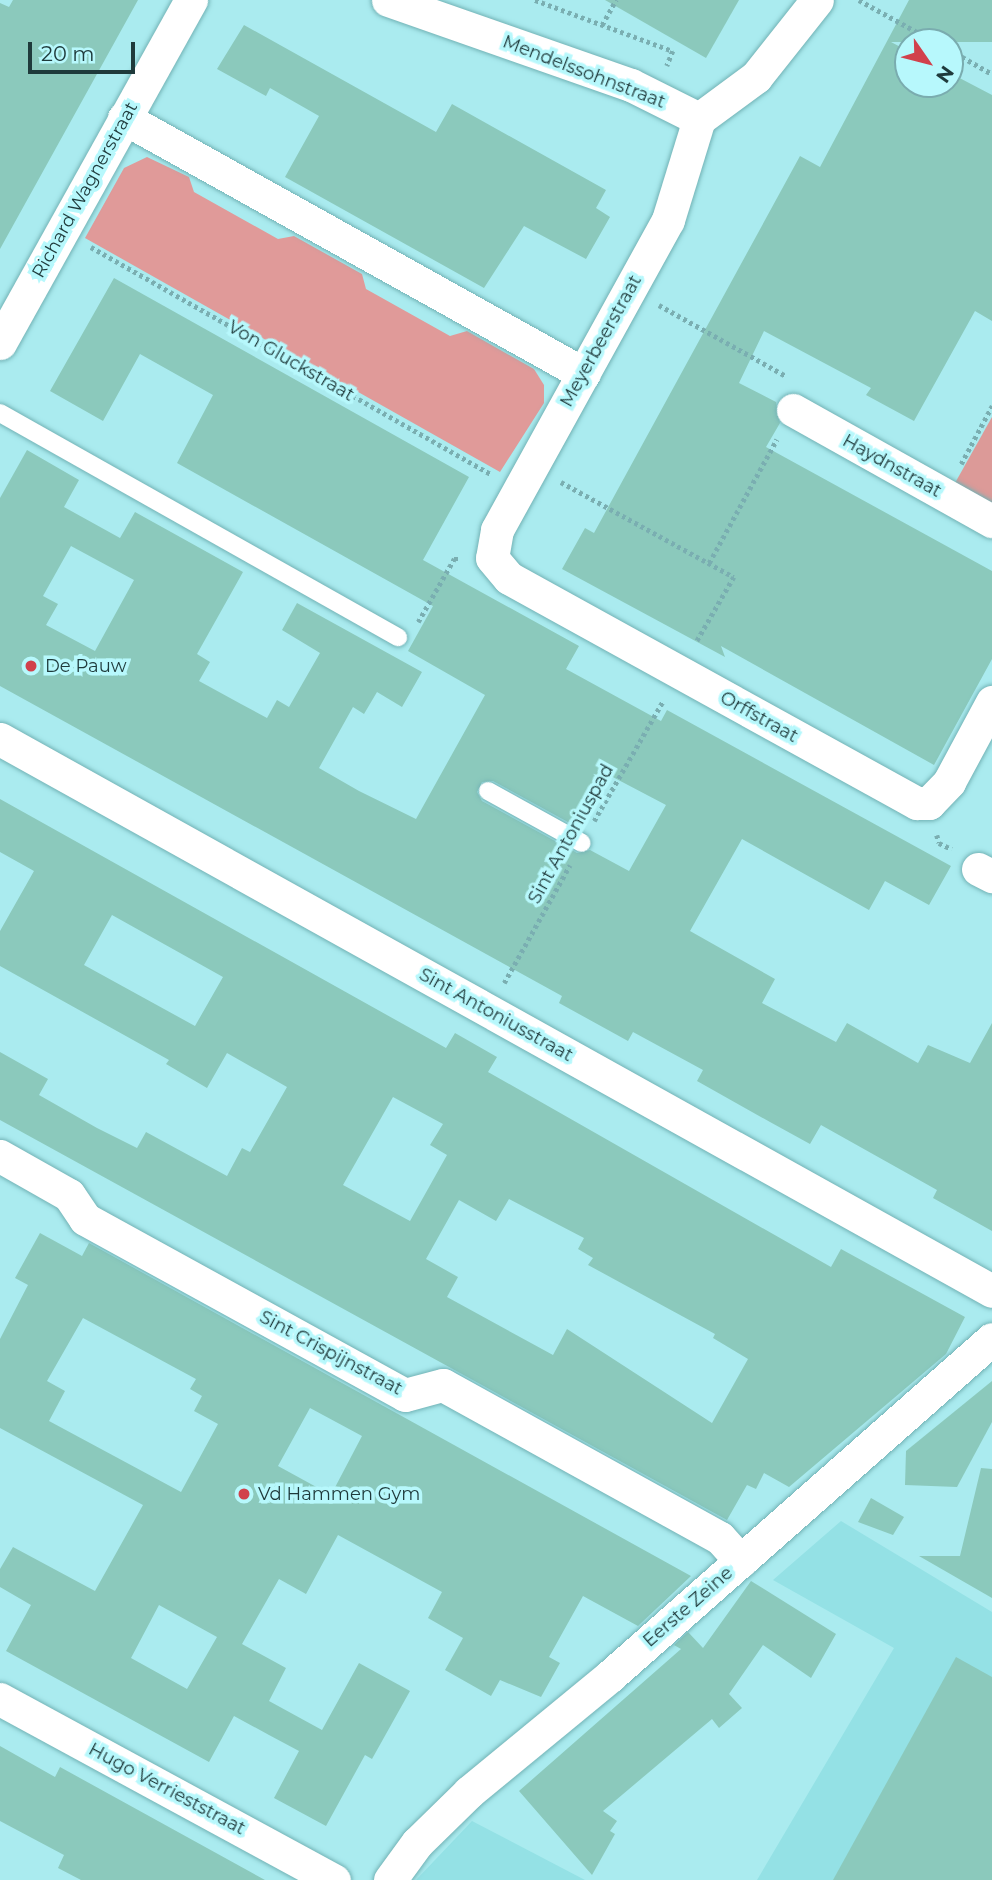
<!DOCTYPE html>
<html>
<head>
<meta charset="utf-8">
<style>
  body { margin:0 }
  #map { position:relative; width:992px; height:1880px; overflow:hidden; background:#aaebef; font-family:Montserrat,sans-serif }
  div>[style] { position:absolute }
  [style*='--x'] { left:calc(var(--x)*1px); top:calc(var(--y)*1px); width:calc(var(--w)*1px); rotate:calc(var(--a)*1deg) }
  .built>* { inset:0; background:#94e1e5 }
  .green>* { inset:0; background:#dc9a98 }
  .forest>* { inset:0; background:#e09a99 }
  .building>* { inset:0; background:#8bc9bc }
  .path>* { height:4.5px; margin-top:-2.25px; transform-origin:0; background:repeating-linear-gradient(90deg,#7aaeb1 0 3.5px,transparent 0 7px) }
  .roads { filter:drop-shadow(0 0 2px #72b2b5) drop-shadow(0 0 2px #72b2b5) }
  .service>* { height:18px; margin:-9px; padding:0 9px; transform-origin:9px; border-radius:9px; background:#fff }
  .minor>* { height:33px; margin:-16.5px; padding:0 16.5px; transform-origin:16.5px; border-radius:16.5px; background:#fff }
  .dots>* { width:19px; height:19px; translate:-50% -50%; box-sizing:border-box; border:4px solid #b7f8fc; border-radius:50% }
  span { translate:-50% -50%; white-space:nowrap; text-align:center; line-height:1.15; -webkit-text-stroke:7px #b7f8fc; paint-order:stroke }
  .street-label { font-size:18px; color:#1f3a3b }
  .poi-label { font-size:18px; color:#1f3a3b }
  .left { translate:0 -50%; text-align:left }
  .north { position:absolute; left:894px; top:28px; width:70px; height:70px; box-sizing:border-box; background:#b7f8fc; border:2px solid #7aacaf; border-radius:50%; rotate:125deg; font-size:19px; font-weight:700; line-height:28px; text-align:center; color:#1f3a3b }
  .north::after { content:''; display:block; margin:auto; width:24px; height:32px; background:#d1414c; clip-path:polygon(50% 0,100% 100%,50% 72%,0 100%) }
  .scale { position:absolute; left:28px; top:42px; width:107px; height:32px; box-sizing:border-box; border:4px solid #1f3a3b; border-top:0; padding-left:9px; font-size:21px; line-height:24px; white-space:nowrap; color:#1f3a3b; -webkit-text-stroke:5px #b7f8fc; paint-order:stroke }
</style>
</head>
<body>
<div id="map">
  <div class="built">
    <div style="clip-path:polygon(841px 1521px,992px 1612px,992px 1880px,757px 1880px,894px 1648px,773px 1580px)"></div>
    <div style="clip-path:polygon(472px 1821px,585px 1880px,416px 1880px)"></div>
  </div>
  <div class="green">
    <div style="clip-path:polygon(992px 417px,992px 503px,955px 483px)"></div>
  </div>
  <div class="forest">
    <div style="clip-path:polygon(147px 157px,189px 177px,194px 192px,278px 239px,294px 236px,362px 274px,366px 289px,450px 336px,467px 331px,534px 369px,544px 385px,544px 403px,500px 472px,85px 238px,124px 168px)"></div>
  </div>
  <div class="building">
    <div style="clip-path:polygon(13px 0,138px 0,0 249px,0 3px,9px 7px)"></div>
    <div style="clip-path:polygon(605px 0,739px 0,706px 58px)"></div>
    <div style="clip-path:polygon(909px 0,992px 0,992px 42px,891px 42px,908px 51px,908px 84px,950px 84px,950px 73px,992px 95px,992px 321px,975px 311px,914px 421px,866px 395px,871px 388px,764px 331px,739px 383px,776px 402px,780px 423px,766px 447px,992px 571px,992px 659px,934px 765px,721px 646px,725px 657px,562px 569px,585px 528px,594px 533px,800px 156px,820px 167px)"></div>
    <div style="clip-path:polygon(244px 25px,436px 132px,452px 104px,606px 190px,596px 208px,610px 217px,586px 259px,524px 226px,484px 288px,285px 177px,319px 116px,270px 88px,266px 96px,217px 69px)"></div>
    <div style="clip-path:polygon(evenodd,114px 278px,469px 477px,423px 560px,579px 646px,566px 669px,661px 721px,667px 710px,951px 866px,929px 905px,885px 881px,869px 910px,742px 839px,690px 931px,775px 979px,762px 1003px,836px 1042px,847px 1023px,918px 1063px,928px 1045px,970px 1063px,992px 1023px,992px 1231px,933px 1198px,937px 1190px,821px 1125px,810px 1144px,770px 1122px,697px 1081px,703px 1070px,633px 1032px,628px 1041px,559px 1003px,562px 996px,0 686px,0 498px,27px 450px,79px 480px,64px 507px,120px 538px,135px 512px,243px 572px,197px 654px,210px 662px,199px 681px,241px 704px,267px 718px,277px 700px,289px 707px,320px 653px,282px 630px,297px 603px,422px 672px,402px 707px,377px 692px,364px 714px,353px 707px,319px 768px,359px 791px,416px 819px,485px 695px,408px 651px,433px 606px,177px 463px,213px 395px,140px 354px,103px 421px,50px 391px,114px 278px,71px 546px,134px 580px,95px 651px,46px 625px,58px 604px,43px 596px,71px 546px,114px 278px,607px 774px,666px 805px,629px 871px,590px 850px,577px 853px,482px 801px,477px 792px,482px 782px,493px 781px,577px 827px,607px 774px)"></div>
    <div style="clip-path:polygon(evenodd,0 799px,446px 1048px,455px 1033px,497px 1057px,488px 1072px,831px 1267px,841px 1249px,965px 1317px,946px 1354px,789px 1487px,764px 1473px,756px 1489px,747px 1485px,727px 1520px,0 1120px,0 1052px,48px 1079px,39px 1095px,97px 1128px,137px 1148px,146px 1132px,227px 1176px,242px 1148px,250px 1152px,287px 1087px,227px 1053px,207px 1088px,166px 1064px,169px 1060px,0 966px,0 931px,34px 871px,0 852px,0 799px,112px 915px,223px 977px,195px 1026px,84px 965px,112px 915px,0 799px,393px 1097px,443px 1124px,430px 1145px,447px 1155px,410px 1221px,343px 1185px,393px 1097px,0 799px,509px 1199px,584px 1238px,578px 1249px,593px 1258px,588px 1265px,715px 1334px,713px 1338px,748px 1359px,712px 1423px,567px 1329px,553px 1355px,447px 1297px,458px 1277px,426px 1259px,459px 1200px,496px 1221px,509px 1199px)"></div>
    <div style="clip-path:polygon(evenodd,40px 1233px,82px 1256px,89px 1243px,691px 1576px,638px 1626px,583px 1596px,549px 1657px,560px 1663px,541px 1697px,500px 1680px,491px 1696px,445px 1670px,463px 1638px,428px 1618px,442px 1592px,338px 1535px,306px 1594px,279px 1579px,242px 1644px,286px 1668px,269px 1701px,322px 1730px,359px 1663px,410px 1691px,372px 1759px,365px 1755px,326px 1826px,274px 1798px,299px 1751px,269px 1735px,234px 1716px,209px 1762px,6px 1651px,31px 1605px,0 1587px,0 1569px,13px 1547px,95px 1591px,143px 1505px,0 1428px,0 1339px,28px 1285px,15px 1278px,40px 1233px,83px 1318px,196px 1379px,190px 1389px,202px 1396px,194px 1411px,218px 1424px,181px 1492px,49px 1421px,65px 1391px,47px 1381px,83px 1318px,40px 1233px,310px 1408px,362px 1436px,331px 1495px,278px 1466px,310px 1408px,40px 1233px,159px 1605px,217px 1637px,187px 1689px,131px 1658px,159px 1605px)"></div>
    <div style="clip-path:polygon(992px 1381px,992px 1422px,957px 1487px,905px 1485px,906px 1451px)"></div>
    <div style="clip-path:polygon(981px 1468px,992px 1469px,992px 1598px,919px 1556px,960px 1556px)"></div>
    <div style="clip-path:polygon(871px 1498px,904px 1517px,893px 1535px,858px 1522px)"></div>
    <div style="clip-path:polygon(751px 1581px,836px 1634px,811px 1678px,763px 1645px,729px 1694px,742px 1708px,719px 1728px,712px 1719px,603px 1811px,617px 1821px,610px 1831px,615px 1834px,592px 1875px,519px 1791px,681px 1649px,674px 1645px,688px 1632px,703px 1648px)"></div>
    <div style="clip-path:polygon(956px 1657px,992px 1677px,992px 1880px,833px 1880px)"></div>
    <div style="clip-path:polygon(0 1746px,55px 1777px,60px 1767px,265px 1880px,81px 1880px,58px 1868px,64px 1855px,0 1821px)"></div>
  </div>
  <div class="path">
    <div style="--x:535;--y:0;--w:147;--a:20.3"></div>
    <div style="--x:673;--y:51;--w:16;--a:112"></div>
    <div style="--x:859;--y:0;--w:87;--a:28.9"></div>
    <div style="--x:602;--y:25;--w:29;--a:-61"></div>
    <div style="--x:950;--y:50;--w:48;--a:29.7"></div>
    <div style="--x:91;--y:247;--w:460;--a:29.6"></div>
    <div style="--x:659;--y:305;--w:145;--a:29.2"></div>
    <div style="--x:961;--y:464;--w:66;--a:-61.9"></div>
    <div style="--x:561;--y:482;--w:197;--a:28.8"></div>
    <div style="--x:734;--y:577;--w:74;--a:120"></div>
    <div style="--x:709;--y:563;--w:141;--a:-61.3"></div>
    <div style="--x:418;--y:622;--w:73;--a:-60.3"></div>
    <div style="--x:454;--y:559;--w:6;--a:0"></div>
    <div style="--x:594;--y:821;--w:138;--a:-60.1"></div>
    <div style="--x:937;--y:835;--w:8;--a:76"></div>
    <div style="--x:939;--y:843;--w:14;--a:25"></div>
    <div style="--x:504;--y:983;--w:135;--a:-60.8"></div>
  </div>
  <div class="roads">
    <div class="service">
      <div style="--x:0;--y:413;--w:457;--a:29.4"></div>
      <div style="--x:488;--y:791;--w:107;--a:29"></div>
    </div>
    <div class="minor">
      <div style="--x:388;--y:0;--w:257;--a:19.3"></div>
      <div style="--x:631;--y:85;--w:76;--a:26.6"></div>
      <div style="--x:699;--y:119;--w:71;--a:-36.4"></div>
      <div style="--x:756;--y:77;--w:98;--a:-51.6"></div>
      <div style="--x:124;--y:118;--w:526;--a:29.1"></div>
      <div style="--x:699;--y:119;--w:106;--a:107.1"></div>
      <div style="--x:668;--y:220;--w:354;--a:118.9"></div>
      <div style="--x:497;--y:530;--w:28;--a:100"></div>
      <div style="--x:492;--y:558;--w:26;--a:50"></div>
      <div style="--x:509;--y:578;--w:466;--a:28.9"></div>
      <div style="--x:917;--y:803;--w:12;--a:0"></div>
      <div style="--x:929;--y:803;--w:29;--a:-46"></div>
      <div style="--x:949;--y:782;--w:91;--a:-61.7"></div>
      <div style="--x:0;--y:343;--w:393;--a:-60.9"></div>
      <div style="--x:793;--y:410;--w:228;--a:29.2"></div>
      <div style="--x:0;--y:739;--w:1135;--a:29.09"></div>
      <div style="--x:978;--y:869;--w:16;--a:27"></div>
      <div style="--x:0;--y:1156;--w:79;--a:29.5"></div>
      <div style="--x:69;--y:1195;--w:29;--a:56"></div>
      <div style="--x:85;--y:1219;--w:365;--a:28.8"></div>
      <div style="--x:405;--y:1395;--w:39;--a:-15"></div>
      <div style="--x:443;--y:1385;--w:316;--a:28.9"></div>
      <div style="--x:720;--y:1538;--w:31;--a:48"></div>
      <div style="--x:0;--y:1699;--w:380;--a:28.5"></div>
      <div style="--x:390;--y:1880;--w:46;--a:-53.9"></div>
      <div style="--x:417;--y:1843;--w:73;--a:-44.4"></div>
      <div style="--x:469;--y:1792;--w:183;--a:-39.4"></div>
      <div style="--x:610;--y:1676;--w:509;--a:-41.42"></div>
    </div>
  </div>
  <div class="dots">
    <div style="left:31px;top:666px;background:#d1414c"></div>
    <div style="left:244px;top:1494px;background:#d1414c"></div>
  </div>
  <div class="street-label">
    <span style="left:584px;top:72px;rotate:21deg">Mendelssohnstraat</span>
    <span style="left:85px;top:190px;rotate:-61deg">Richard Wagnerstraat</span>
    <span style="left:601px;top:341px;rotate:-61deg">Meyerbeerstraat</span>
    <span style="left:291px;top:361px;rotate:30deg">Von Gluckstraat</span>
    <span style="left:892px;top:466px;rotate:29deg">Haydnstraat</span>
    <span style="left:759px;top:717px;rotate:29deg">Orffstraat</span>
    <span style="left:571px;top:834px;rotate:-61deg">Sint Antoniuspad</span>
    <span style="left:496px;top:1015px;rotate:29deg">Sint Antoniusstraat</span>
    <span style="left:331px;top:1353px;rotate:28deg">Sint Crispijnstraat</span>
    <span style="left:688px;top:1607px;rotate:-41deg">Eerste Zeine</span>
    <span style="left:167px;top:1789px;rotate:28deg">Hugo Verrieststraat</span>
  </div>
  <div class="poi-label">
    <span class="left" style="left:45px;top:666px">De Pauw</span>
    <span class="left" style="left:258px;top:1494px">Vd Hammen Gym</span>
  </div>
  <div class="north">N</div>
  <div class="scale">20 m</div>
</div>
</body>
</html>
